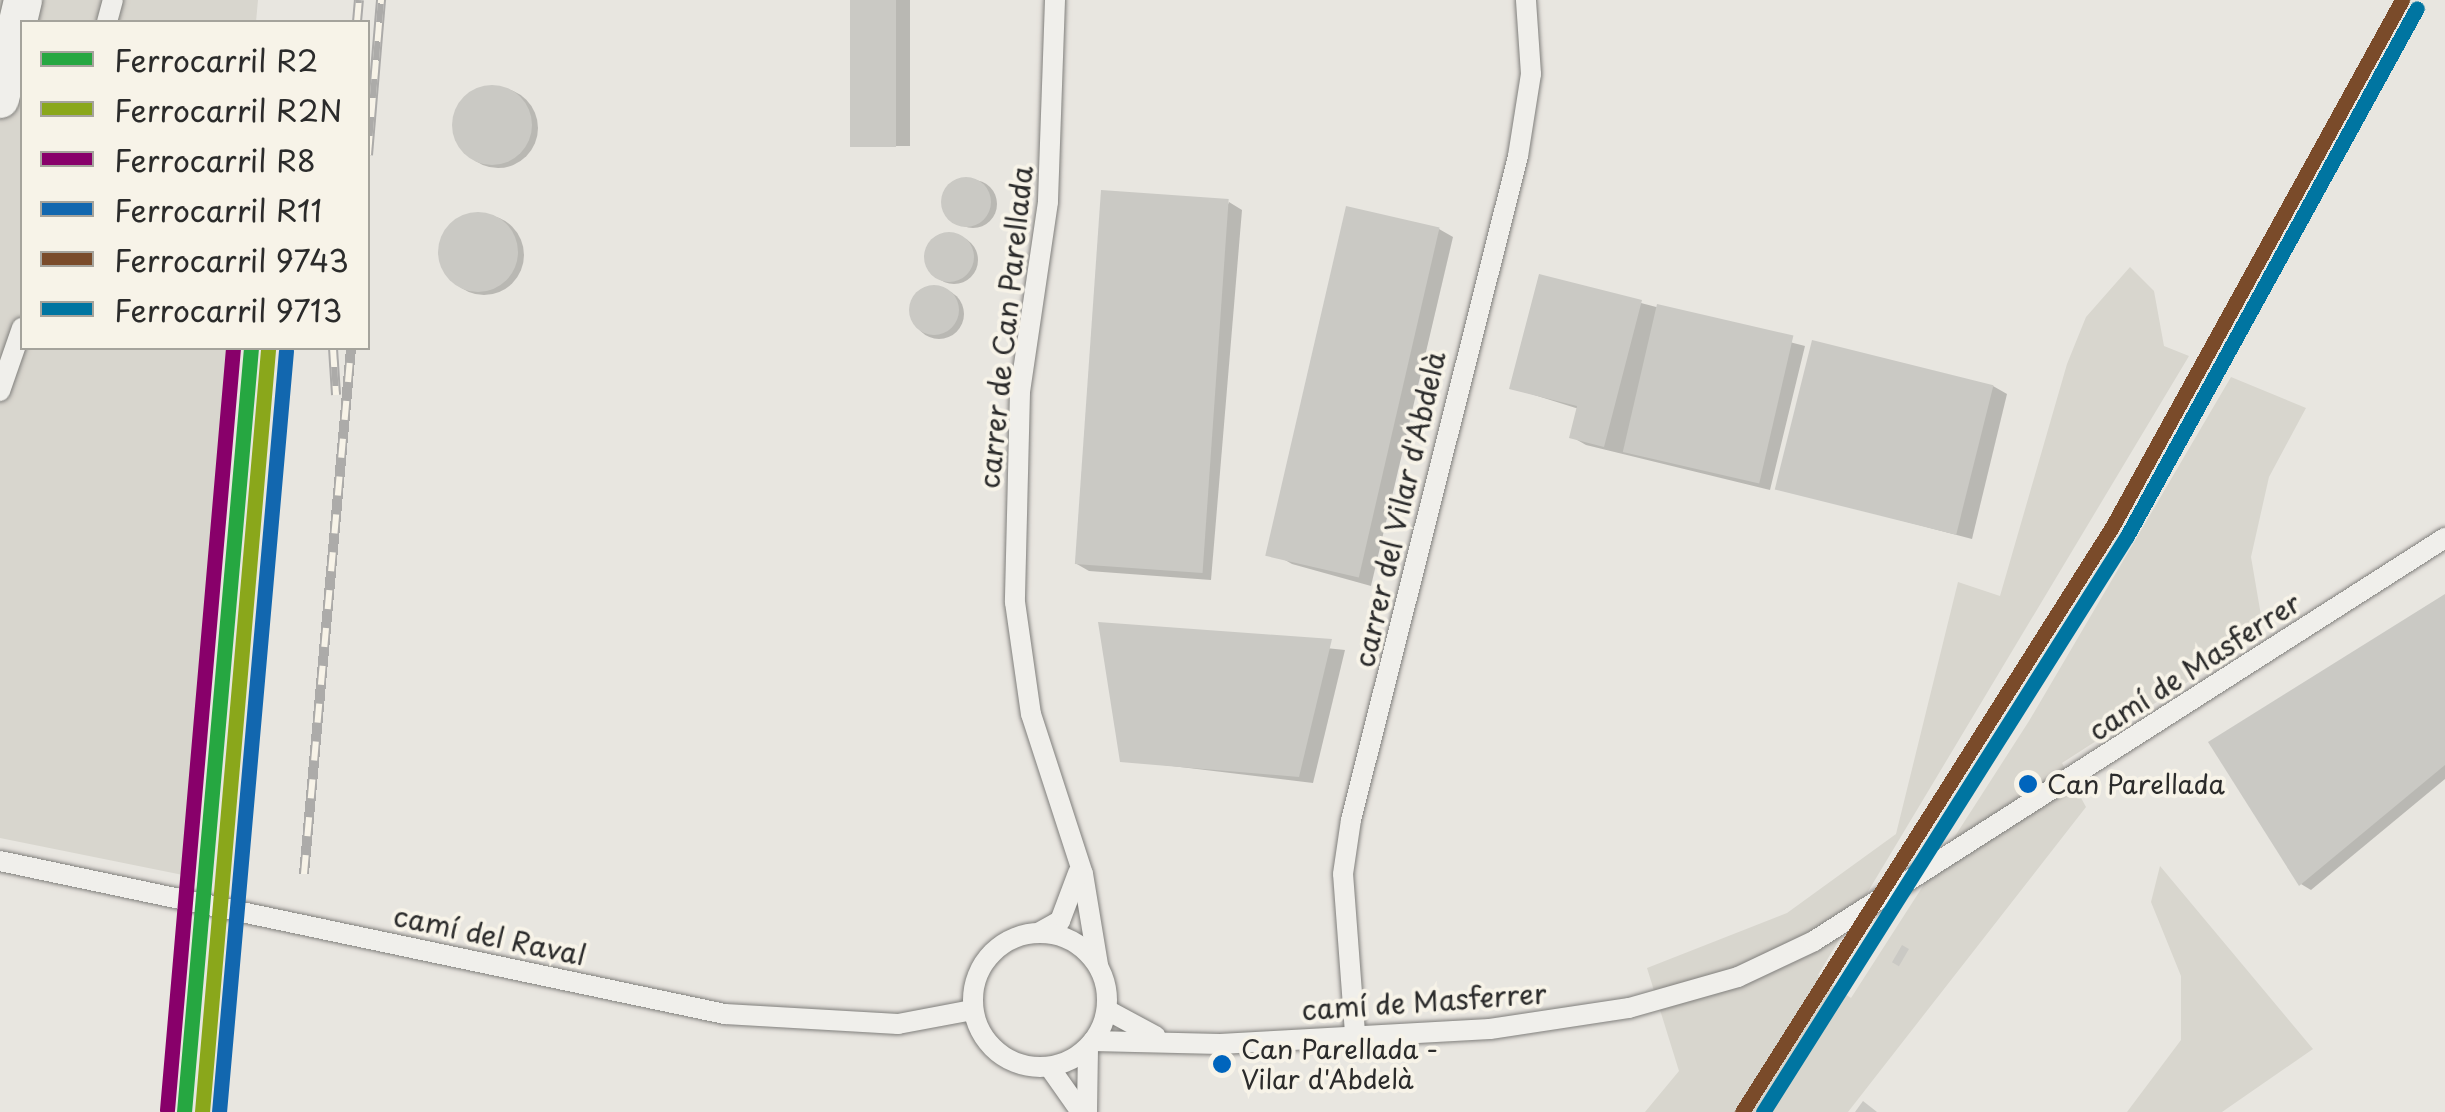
<!DOCTYPE html>
<html>
<head>
<meta charset="utf-8">
<style>
  body { margin:0 }
  #map { position:relative; width:2445px; height:1112px; overflow:hidden; background:#e8e6e0; font-family:"Playpen Sans",sans-serif }
  div>[style] { position:absolute }
  [style*='--x'] { left:calc(var(--x)*1px); top:calc(var(--y)*1px); width:calc(var(--w)*1px); rotate:calc(var(--a)*1deg) }
  .green>* { inset:0; background:#d8d6ce }
  .shadow>* { inset:0; background:#0003; transform-origin:0 0 }
  .round { border-radius:50% }
  .building>* { inset:0; background:#cac9c4; transform-origin:0 0 }
  .roads { filter:drop-shadow(0 0 2px #807f7c) drop-shadow(0 0 2px #807f7c) }
  .street>* { height:20px; margin:-10px; padding:0 10px; transform-origin:10px; border-radius:10px; background:#f0efeb }
  .street>.ring { margin:-10px; padding:0; box-sizing:content-box; background:none; border:20px solid #f0efeb; border-radius:50% }
  .highway>* { height:38px; margin:-19px; padding:0 19px; transform-origin:19px; border-radius:19px; background:#f0efeb }
  .rail>* { height:10px; margin-top:-5px; transform-origin:0; background:repeating-linear-gradient(90deg,#f7f3e8 0 19px,#acaba9 0 38px); box-sizing:border-box; border-block:2px solid #acaba9 }
  .rail-1>* { height:15px; margin:-7.5px; padding:0 7.5px; transform-origin:7.5px; border-radius:7.5px; background:#26a741 }
  .rail-2>* { height:15px; margin:-7.5px; padding:0 7.5px; transform-origin:7.5px; border-radius:7.5px; background:#8aa71b }
  .rail-3>* { height:15px; margin:-7.5px; padding:0 7.5px; transform-origin:7.5px; border-radius:7.5px; background:#88006a }
  .rail-4>* { height:15px; margin:-7.5px; padding:0 7.5px; transform-origin:7.5px; border-radius:7.5px; background:#1267af }
  .rail-5>* { height:15px; margin:-7.5px; padding:0 7.5px; transform-origin:7.5px; border-radius:7.5px; background:#7a4b2a }
  .rail-6>* { height:15px; margin:-7.5px; padding:0 7.5px; transform-origin:7.5px; border-radius:7.5px; background:#0075a1 }
  .dots>* { width:28px; height:28px; translate:-50% -50%; box-sizing:border-box; border:5px solid #f7f3e8; border-radius:50% }
  span { translate:-50% -50%; white-space:nowrap; text-align:center; line-height:1.15; -webkit-text-stroke:8px #f7f3e8; paint-order:stroke }
  .bus-label { font-size:26px; color:#2b2b2b }
  .left { translate:0 -50%; text-align:left }
  .street-label { font-size:28px; color:#2b2b2b }
  .legend { position:absolute; left:20px; top:20px; width:350px; height:330px; box-sizing:border-box; background:#f7f3e8; border:2px solid #a5a39c; margin:0; padding:12px 18px; list-style:none; font-size:30px; color:#2b2b2b }
  .legend li { display:flex; align-items:center; gap:20px; height:50px }
  .legend b { width:50px; border:2px solid #a5a39c }
</style>
</head>
<body>
<div id="map">
  <div class="green">
    <div style="clip-path:polygon(0 0,258px 0,256px 22px,22px 22px,22px 348px,228px 348px,183px 875px,0 838px)"></div>
    <div style="clip-path:polygon(2130px 267px,2154px 291px,2164px 346px,2189px 356px,1818px 975px,1851px 998px,2029px 721px,2231px 377px,2306px 408px,2269px 477px,2251px 557px,2264px 633px,2062px 763px,2086px 807px,1848px 1112px,1645px 1112px,1679px 1071px,1647px 968px,1787px 913px,1896px 834px,1958px 582px,2000px 596px,2067px 364px,2086px 317px)"></div>
    <div style="clip-path:polygon(2160px 866px,2313px 1049px,2222px 1112px,2127px 1112px,2181px 1040px,2181px 976px,2151px 902px)"></div>
  </div>
  <div class="shadow">
    <div style="left:853px;top:0;width:57px;height:146px"></div>
    <div class="round" style="left:458px;top:88px;width:80px;height:80px"></div>
    <div class="round" style="left:949px;top:180px;width:48px;height:48px"></div>
    <div style="clip-path:polygon(1229px 202px,1242px 210px,1211px 580px,1089px 571px,1075px 563px)"></div>
    <div class="round" style="left:444px;top:215px;width:80px;height:80px"></div>
    <div style="clip-path:polygon(1439px 229px,1453px 237px,1371px 586px,1292px 564px,1278px 556px)"></div>
    <div class="round" style="left:930px;top:236px;width:48px;height:48px"></div>
    <div class="round" style="left:914px;top:289px;width:50px;height:50px"></div>
    <div style="clip-path:polygon(1641px 303px,1805px 346px,1770px 490px,1586px 445px,1572px 437px,1579px 409px,1512px 388px)"></div>
    <div style="clip-path:polygon(1993px 386px,2007px 394px,1972px 539px,1778px 488px)"></div>
    <div style="clip-path:polygon(2445px 597px,2445px 779px,2311px 890px,2301px 884px)"></div>
    <div style="clip-path:polygon(1101px 625px,1345px 650px,1313px 783px,1122px 760px)"></div>
  </div>
  <div class="building">
    <div style="left:850px;top:0;width:46px;height:147px"></div>
    <div class="round" style="left:452px;top:85px;width:80px;height:80px"></div>
    <div class="round" style="left:941px;top:177px;width:50px;height:50px"></div>
    <div style="left:1101px;top:190px;width:128px;height:375px;rotate:4deg"></div>
    <div style="left:1346px;top:206px;width:96px;height:359px;rotate:13deg"></div>
    <div class="round" style="left:438px;top:212px;width:80px;height:80px"></div>
    <div class="round" style="left:924px;top:232px;width:50px;height:50px"></div>
    <div style="clip-path:polygon(1539px 274px,1642px 300px,1604px 447px,1569px 438px,1577px 406px,1509px 389px)"></div>
    <div class="round" style="left:909px;top:285px;width:50px;height:50px"></div>
    <div style="left:1657px;top:304px;width:140px;height:152px;rotate:13deg"></div>
    <div style="left:1812px;top:340px;width:187px;height:154px;rotate:14deg"></div>
    <div style="clip-path:polygon(2445px 594px,2445px 765px,2299px 886px,2208px 742px)"></div>
    <div style="clip-path:polygon(1098px 622px,1332px 639px,1299px 777px,1120px 762px)"></div>
    <div style="left:1902px;top:945px;width:8px;height:20px;rotate:30deg"></div>
    <div style="clip-path:polygon(1863px 1101px,1877px 1112px,1855px 1112px)"></div>
  </div>
  <div class="roads">
    <div class="street">
      <div style="--x:1055;--y:0;--w:202;--a:92"></div>
      <div style="--x:1048;--y:202;--w:192;--a:98.4"></div>
      <div style="--x:1020;--y:392;--w:210;--a:91.4"></div>
      <div style="--x:1015;--y:602;--w:113;--a:81.9"></div>
      <div style="--x:1031;--y:714;--w:168;--a:72"></div>
      <div style="--x:1083;--y:874;--w:92;--a:80.6"></div>
      <div style="--x:107;--y:22;--w:23;--a:-75"></div>
      <div style="--x:0;--y:391;--w:67;--a:-70.8"></div>
      <div style="--x:0;--y:861;--w:741;--a:11.92"></div>
      <div style="--x:725;--y:1014;--w:173;--a:3.3"></div>
      <div style="--x:898;--y:1024;--w:75;--a:-10.7"></div>
      <div style="--x:1040;--y:932;--w:23;--a:-29"></div>
      <div style="--x:1060;--y:921;--w:51;--a:-69.4"></div>
      <div class="ring" style="left:973px;top:933px;width:114px;height:114px"></div>
      <div style="--x:1107;--y:1010;--w:55;--a:28.4"></div>
      <div style="--x:1355;--y:1033;--w:159;--a:-94.3"></div>
      <div style="--x:1343;--y:874;--w:55;--a:-81.6"></div>
      <div style="--x:1351;--y:820;--w:685;--a:-75.88"></div>
      <div style="--x:1518;--y:156;--w:83;--a:-81"></div>
      <div style="--x:1531;--y:74;--w:74;--a:-93.9"></div>
      <div style="--x:1093;--y:1041;--w:127;--a:1.4"></div>
      <div style="--x:1220;--y:1044;--w:270;--a:-3.2"></div>
      <div style="--x:1490;--y:1029;--w:141;--a:-8.6"></div>
      <div style="--x:1629;--y:1008;--w:113;--a:-15.9"></div>
      <div style="--x:1738;--y:977;--w:84;--a:-25.3"></div>
      <div style="--x:1814;--y:941;--w:749;--a:-32.57"></div>
      <div style="--x:1050;--y:1068;--w:54;--a:54.8"></div>
      <div style="--x:1087;--y:1112;--w:64;--a:-89.1"></div>
    </div>
    <div class="highway">
      <div style="--x:0;--y:99;--w:102;--a:-76.9"></div>
    </div>
  </div>
  <div class="rail">
    <div style="--x:357;--y:22;--w:22;--a:-85"></div>
    <div style="--x:368;--y:155;--w:156;--a:-85.2"></div>
    <div style="--x:333;--y:348;--w:47;--a:86.3"></div>
    <div style="--x:304;--y:874;--w:528;--a:-84.89"></div>
  </div>
  <div class="rail-1">
    <div style="--x:184;--y:1112;--w:767;--a:-84.99"></div>
  </div>
  <div class="rail-2">
    <div style="--x:202;--y:1112;--w:765;--a:-85.05"></div>
  </div>
  <div class="rail-3">
    <div style="--x:167;--y:1110;--w:765;--a:-85.05"></div>
  </div>
  <div class="rail-4">
    <div style="--x:219;--y:1112;--w:764;--a:-84.97"></div>
  </div>
  <div class="rail-5">
    <div style="--x:1742;--y:1112;--w:692;--a:-57.69"></div>
    <div style="--x:2112;--y:527;--w:602;--a:-61.18"></div>
  </div>
  <div class="rail-6">
    <div style="--x:1763;--y:1112;--w:681;--a:-57.71"></div>
    <div style="--x:2127;--y:536;--w:602;--a:-61.22"></div>
  </div>
  <div class="dots">
    <div style="left:2028px;top:784px;background:#0065bd"></div>
    <div style="left:1222px;top:1064px;background:#0065bd"></div>
  </div>
  <div class="bus-label">
    <span class="left" style="left:2047px;top:784px">Can Parellada</span>
    <span class="left" style="left:1241px;top:1064px">Can Parellada -<br>Vilar d'Abdelà</span>
  </div>
  <div class="street-label">
    <span style="left:1005px;top:327px;rotate:-84deg">carrer de Can Parellada</span>
    <span style="left:1399px;top:509px;rotate:-77deg">carrer del Vilar d'Abdelà</span>
    <span style="left:2194px;top:666px;rotate:-33deg">camí de Masferrer</span>
    <span style="left:490px;top:935px;rotate:12deg">camí del Raval</span>
    <span style="left:1424px;top:1001px;rotate:-4deg">camí de Masferrer</span>
  </div>
  <ul class="legend">
  <li><b style="height:12px;background:#26a741"></b>Ferrocarril R2</li>
  <li><b style="height:12px;background:#8aa71b"></b>Ferrocarril R2N</li>
  <li><b style="height:12px;background:#88006a"></b>Ferrocarril R8</li>
  <li><b style="height:12px;background:#1267af"></b>Ferrocarril R11</li>
  <li><b style="height:12px;background:#7a4b2a"></b>Ferrocarril 9743</li>
  <li><b style="height:12px;background:#0075a1"></b>Ferrocarril 9713</li>
  </ul>
</div>
</body>
</html>
